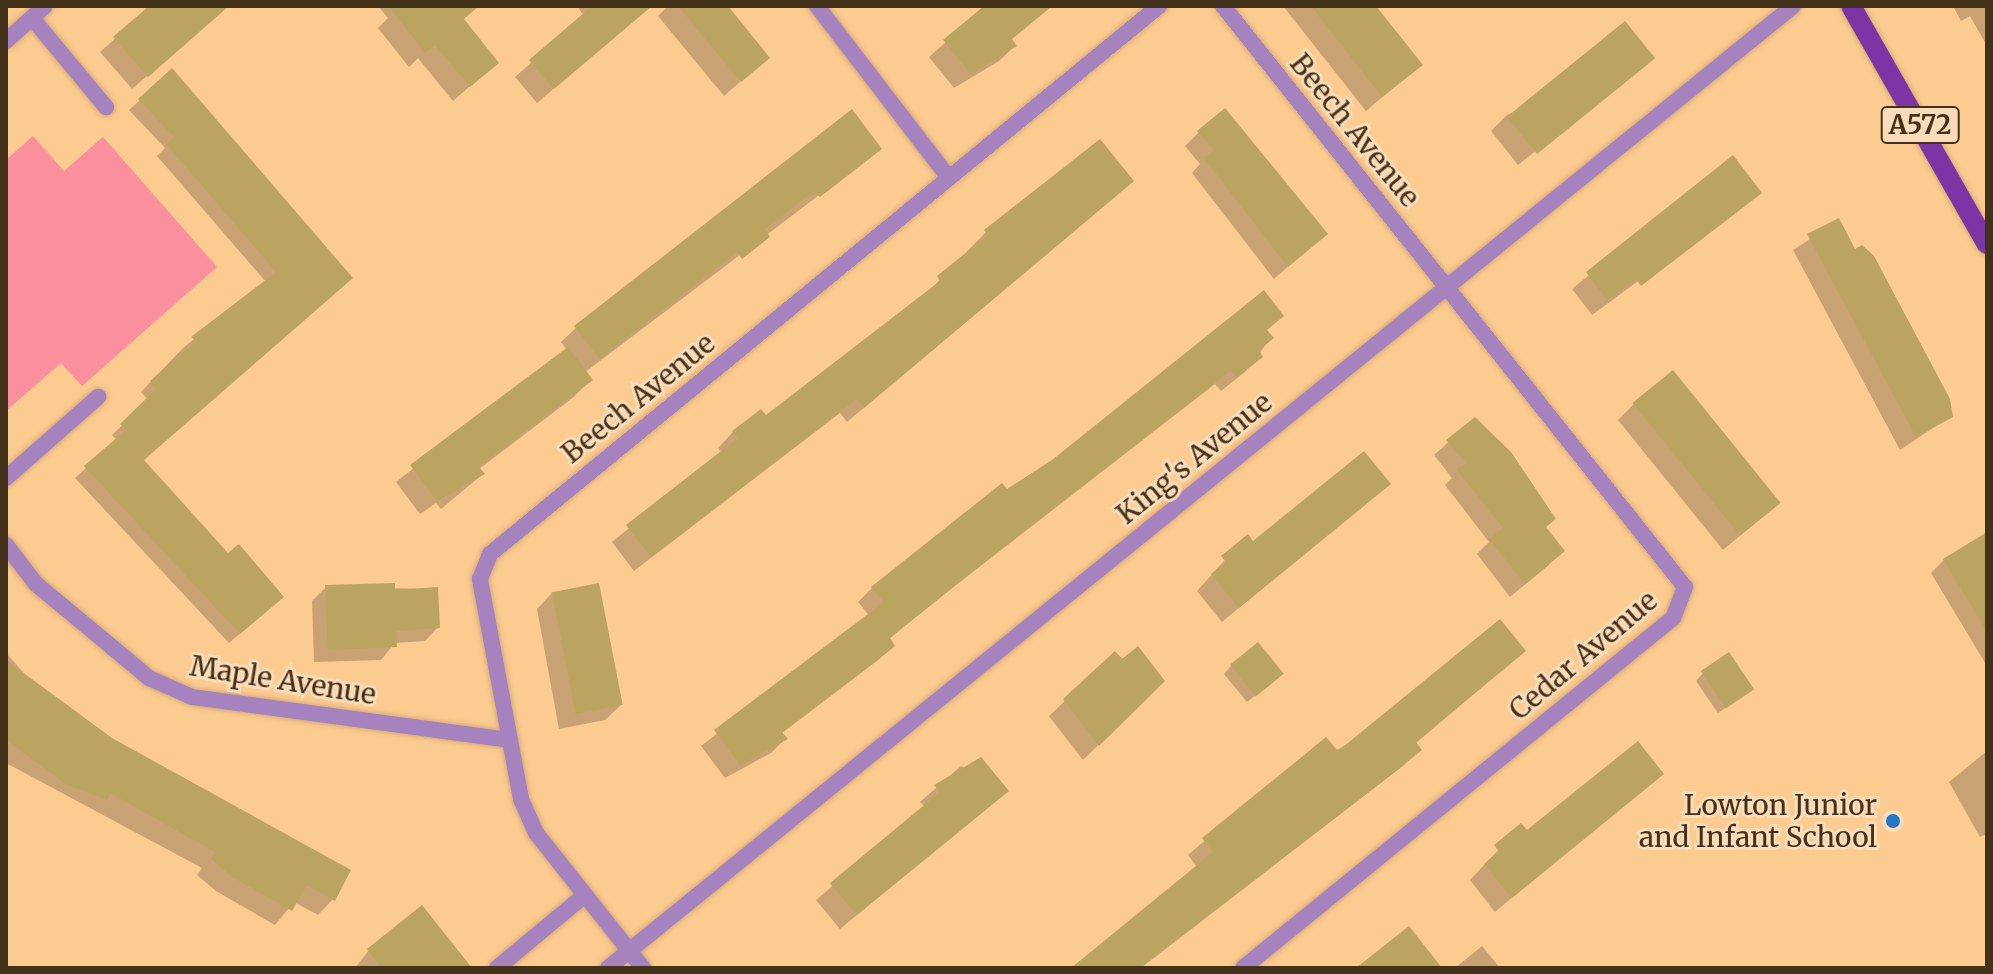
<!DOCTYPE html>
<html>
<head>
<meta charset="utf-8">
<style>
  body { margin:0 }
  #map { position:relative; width:1993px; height:974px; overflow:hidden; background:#fbcb90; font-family:Merriweather,serif }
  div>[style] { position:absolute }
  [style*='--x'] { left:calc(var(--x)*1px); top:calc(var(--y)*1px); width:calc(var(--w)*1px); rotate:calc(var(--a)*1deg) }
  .green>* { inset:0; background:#fa8f9e }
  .shadow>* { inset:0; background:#0003 }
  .building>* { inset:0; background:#bba45f; transform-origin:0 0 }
  .roads { filter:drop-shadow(0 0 2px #d6ac78) drop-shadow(0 0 2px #d6ac78) }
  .service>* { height:16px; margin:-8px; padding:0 8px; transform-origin:8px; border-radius:8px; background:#a682be }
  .minor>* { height:16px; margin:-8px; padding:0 8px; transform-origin:8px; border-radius:8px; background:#a682be }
  .primary>* { height:20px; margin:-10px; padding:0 10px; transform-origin:10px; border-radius:10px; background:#7d34a5 }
  .dots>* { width:22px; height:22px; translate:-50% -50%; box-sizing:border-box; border:4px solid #f9dcba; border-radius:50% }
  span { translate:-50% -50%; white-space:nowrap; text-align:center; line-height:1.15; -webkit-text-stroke:6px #f9dcba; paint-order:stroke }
  .shield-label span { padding:2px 6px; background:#f9dcba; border:2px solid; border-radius:6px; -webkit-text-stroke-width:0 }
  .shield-label { font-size:26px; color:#443119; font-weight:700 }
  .street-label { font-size:28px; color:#443119 }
  .poi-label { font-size:28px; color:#443119 }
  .right { translate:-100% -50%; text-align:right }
  .frame { position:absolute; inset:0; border:8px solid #443119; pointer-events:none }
</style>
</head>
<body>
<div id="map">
  <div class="green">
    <div style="clip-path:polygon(33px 136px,64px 171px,103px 137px,217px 267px,82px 386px,61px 363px,6px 411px,6px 160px)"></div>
  </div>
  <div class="shadow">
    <div style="clip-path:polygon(152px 6px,218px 6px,207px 24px,132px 89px,100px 52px)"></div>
    <div style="clip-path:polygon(378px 6px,451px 6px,496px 63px,453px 101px,418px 58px,409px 67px,378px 28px,388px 18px)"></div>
    <div style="clip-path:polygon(577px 6px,650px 6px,537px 103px,515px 77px,584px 16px)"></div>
    <div style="clip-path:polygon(668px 6px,725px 6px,767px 58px,724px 96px,658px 16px)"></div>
    <div style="clip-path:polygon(987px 6px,1052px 6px,1010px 40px,1015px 46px,999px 61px,954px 88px,929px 57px)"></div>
    <div style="clip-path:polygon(1283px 6px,1375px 6px,1420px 65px,1366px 111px)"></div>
    <div style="clip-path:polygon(1953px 6px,1987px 6px,1987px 46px,1970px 16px,1961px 21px)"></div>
    <div style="clip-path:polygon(1652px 58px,1518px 165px,1491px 131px,1507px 115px)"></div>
    <div style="clip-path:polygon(172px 71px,350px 278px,142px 460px,271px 607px,229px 643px,75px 478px,117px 440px,112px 435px,148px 400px,141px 392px,183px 348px,266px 282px,157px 156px,165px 148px,129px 110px)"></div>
    <div style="clip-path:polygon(1199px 132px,1325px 234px,1274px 279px,1192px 173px,1200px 164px,1185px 146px)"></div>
    <div style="clip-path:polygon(880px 149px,584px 373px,590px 380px,575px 396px,479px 469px,483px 474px,441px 509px,436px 503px,420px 514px,396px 482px,567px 350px,561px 342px,576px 328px)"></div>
    <div style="clip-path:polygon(1732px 158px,1759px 192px,1592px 315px,1572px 289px)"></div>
    <div style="clip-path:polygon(1116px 196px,847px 422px,840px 413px,634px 571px,612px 542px,722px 453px,718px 448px,733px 432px,765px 418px,925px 295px,986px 232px)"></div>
    <div style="clip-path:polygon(1838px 221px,1951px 416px,1900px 450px,1793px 250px)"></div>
    <div style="clip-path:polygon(1266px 331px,1271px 338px,1246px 371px,1221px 391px,1215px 384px,960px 582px,888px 639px,893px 645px,878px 660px,781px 734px,785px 739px,771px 753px,725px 778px,701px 746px,869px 615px,858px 602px,872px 588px,1007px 492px)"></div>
    <div style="clip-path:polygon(1634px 404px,1778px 504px,1723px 550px,1618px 420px)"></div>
    <div style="clip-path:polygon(1475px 419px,1554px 518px,1544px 528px,1549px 565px,1510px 597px,1477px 554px,1489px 542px,1445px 485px,1452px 478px,1434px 455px)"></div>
    <div style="clip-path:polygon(1388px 484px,1222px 622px,1197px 591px,1232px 552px)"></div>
    <div style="clip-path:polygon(1987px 550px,1987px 666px,1931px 573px,1944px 560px)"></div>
    <div style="clip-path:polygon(326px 587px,436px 589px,438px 627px,425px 641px,395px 643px,381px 660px,314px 662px,312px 601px)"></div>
    <div style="clip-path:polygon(552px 593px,621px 705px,605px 720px,559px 729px,537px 609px)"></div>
    <div style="clip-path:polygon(1524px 651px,1415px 744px,1404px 765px,1141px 968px,1074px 968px,1197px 867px,1188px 855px,1270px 785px)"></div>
    <div style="clip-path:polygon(6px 653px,31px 681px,333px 899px,318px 915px,294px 902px,275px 925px,216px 891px,197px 875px,202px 868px,6px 763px)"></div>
    <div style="clip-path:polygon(1115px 654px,1163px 681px,1083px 760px,1049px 716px)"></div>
    <div style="clip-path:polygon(1231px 666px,1274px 681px,1247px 702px,1224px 674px)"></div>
    <div style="clip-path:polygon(1703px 673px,1744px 696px,1718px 713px,1696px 681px)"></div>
    <div style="clip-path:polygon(1987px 751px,1987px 834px,1980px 837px,1949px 782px)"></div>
    <div style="clip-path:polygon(961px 766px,1006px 791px,840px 929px,816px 900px,925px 807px,920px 802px)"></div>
    <div style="clip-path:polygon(1661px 774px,1495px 912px,1470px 880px,1521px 826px,1526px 833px)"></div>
    <div style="clip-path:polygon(1482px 946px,1500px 968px,1455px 968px)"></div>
    <div style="clip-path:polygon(369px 950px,447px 968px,355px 968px)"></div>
  </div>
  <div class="building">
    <div style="clip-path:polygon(149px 6px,229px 6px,148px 77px,113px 37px)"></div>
    <div style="clip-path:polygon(388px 6px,479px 6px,464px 19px,499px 63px,470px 87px,435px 45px,425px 53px)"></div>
    <div style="clip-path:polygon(592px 6px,652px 6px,554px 89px,529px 60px)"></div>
    <div style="clip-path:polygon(678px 6px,728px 6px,770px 58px,741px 82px)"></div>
    <div style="clip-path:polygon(984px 6px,1052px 6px,1012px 39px,1017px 46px,971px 74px,943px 40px)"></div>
    <div style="clip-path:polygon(1311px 6px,1376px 6px,1423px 65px,1382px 97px)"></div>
    <div style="left:1625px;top:21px;width:48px;height:152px;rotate:51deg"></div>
    <div style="clip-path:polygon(172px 68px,353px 278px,144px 460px,228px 553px,239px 544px,284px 597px,240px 634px,84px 466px,126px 430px,120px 424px,156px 389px,150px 381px,196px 341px,191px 337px,276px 272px,166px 144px,174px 137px,138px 99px)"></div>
    <div style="clip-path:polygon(1225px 108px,1328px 234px,1288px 267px,1204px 158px,1214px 150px,1197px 131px)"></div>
    <div style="clip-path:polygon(852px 109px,882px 149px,820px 197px,814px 191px,765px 229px,770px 237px,742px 259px,737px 252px,600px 359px,574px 326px)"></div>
    <div style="clip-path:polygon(1100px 139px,1134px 181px,864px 408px,857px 399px,651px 557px,626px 525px,738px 438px,732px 431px,761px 409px,766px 415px,940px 281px,937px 276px,988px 235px,984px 230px)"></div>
    <div style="clip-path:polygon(1733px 155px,1762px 193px,1641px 286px,1636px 279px,1608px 301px,1586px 272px)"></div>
    <div style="clip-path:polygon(1839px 218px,1855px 249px,1862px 245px,1874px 256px,1950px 399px,1953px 417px,1916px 437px,1807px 234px)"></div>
    <div style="clip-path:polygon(1264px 290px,1284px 316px,1267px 330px,1274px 338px,1259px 350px,1263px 357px,1236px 378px,1230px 371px,977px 568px,890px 638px,895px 646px,879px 659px,782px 732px,788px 739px,740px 765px,714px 730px,884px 602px,871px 587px,1002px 483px,1007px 489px,1052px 460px)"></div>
    <div style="clip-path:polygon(568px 347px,593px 380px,479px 467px,485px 474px,437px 501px,410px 465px)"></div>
    <div style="left:1673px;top:370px;width:171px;height:52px;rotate:51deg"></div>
    <div style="clip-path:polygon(1475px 417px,1511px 452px,1556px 519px,1546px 527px,1565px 551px,1525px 584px,1489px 539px,1503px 528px,1457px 470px,1466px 463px,1446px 440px)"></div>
    <div style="clip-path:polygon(1364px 451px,1391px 484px,1239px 608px,1211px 574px,1226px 562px,1221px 556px,1248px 534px,1253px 541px)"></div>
    <div style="clip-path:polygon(1987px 532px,1987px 632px,1943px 559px)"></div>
    <div style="clip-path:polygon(395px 583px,395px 590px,438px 587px,440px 628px,396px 631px,397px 647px,328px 650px,325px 585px)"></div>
    <div style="left:599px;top:583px;width:124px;height:48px;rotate:79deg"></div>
    <div style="clip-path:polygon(1500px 619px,1526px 651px,1416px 742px,1422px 750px,1395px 772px,1139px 968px,1071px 968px,1213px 852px,1202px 838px,1298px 760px,1326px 737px,1338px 751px)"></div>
    <div style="left:1258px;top:642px;width:41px;height:36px;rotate:51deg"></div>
    <div style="clip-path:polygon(1138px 646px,1165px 681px,1099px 746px,1063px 699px,1115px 651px,1122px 659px)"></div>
    <div style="left:1729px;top:652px;width:45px;height:34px;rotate:56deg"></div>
    <div style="clip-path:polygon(6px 660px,112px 738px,351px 870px,335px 901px,307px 885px,292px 911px,231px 876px,211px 859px,215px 852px,110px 793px,107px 800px,67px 785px,6px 740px)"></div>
    <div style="clip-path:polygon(1638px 741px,1664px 774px,1512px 898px,1484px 864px,1499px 851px,1494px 845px,1521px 823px,1527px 830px)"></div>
    <div style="clip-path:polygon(981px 757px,1009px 791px,857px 915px,830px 883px,940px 792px,934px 785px)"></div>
    <div style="clip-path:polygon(422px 905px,472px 968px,382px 968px,367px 949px)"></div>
    <div style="clip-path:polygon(1409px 926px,1442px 968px,1356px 968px)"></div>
  </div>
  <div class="roads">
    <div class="service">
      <div style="--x:32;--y:18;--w:116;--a:50.3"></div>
      <div style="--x:6;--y:478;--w:123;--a:-41.4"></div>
      <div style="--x:497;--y:968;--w:114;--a:-39.7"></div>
      <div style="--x:608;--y:968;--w:27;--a:-39"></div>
    </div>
    <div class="minor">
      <div style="--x:817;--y:6;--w:215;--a:52.5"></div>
      <div style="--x:1223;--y:6;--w:742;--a:51.51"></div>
      <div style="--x:1685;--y:587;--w:33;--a:111"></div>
      <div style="--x:1673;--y:618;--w:554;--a:140.86"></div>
      <div style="--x:6;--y:41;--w:52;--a:-41.9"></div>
      <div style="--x:6;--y:545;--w:49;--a:52.4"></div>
      <div style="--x:36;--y:584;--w:100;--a:39.7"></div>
      <div style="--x:113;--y:648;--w:47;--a:39.8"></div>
      <div style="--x:149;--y:678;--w:47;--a:23.8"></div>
      <div style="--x:192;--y:697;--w:321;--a:7.7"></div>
      <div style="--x:629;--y:951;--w:1499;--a:-39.07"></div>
      <div style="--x:643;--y:968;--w:172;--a:-128.4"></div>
      <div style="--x:536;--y:833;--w:37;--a:-114"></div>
      <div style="--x:521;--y:799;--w:224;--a:-100.6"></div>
      <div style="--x:480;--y:579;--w:27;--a:-68"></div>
      <div style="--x:490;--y:554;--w:865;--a:-39.32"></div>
    </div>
    <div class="primary">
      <div style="--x:1851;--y:6;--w:274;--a:60.3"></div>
    </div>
  </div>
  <div class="dots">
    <div style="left:1893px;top:821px;background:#2678c6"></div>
  </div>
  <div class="shield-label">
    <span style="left:1920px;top:125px">A572</span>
  </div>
  <div class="street-label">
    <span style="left:1355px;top:130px;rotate:51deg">Beech Avenue</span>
    <span style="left:638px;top:398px;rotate:-39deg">Beech Avenue</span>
    <span style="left:1194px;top:458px;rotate:-39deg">King's Avenue</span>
    <span style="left:1583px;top:655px;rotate:-40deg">Cedar Avenue</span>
    <span style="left:283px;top:680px;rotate:9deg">Maple Avenue</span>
  </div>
  <div class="poi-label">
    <span class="right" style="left:1877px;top:821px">Lowton Junior<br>and Infant School</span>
  </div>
  <div class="frame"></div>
</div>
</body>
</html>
